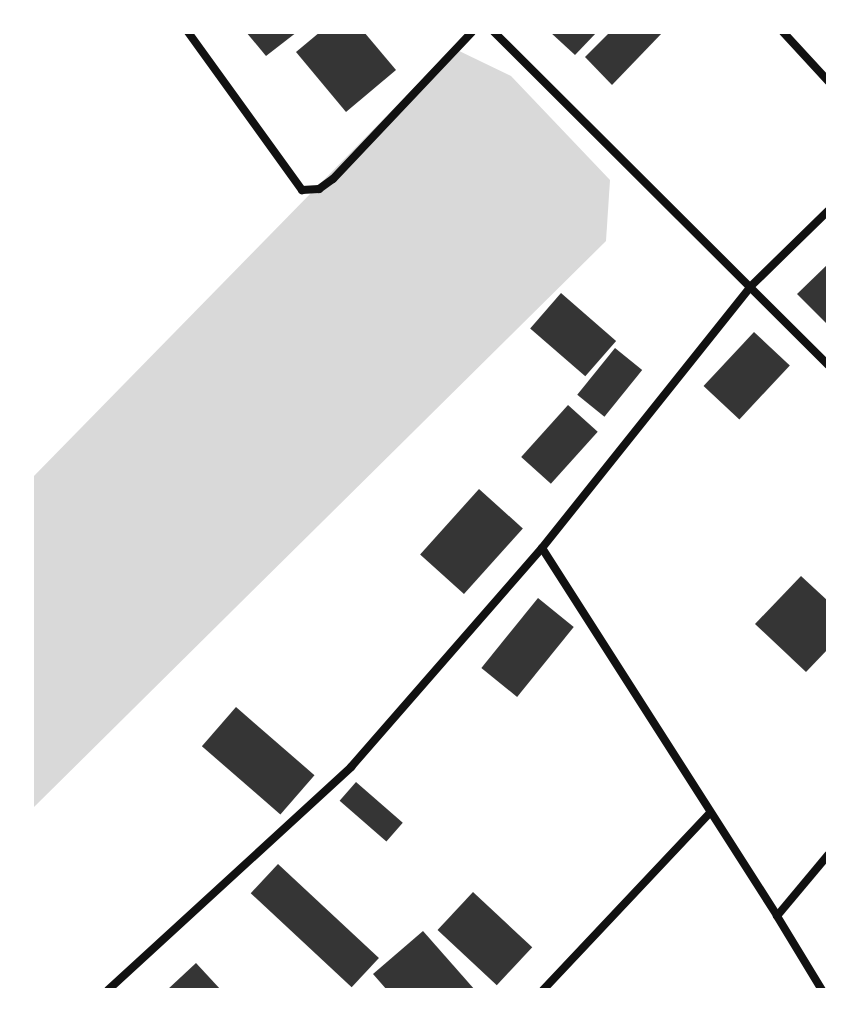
<!DOCTYPE html>
<html>
<head>
<meta charset="utf-8">
<style>
  body { margin:0 }
  #map { position:relative; width:860px; height:1022px; overflow:hidden; background:#fff; font-family:"IBM Plex Sans",sans-serif }
  div>[style] { position:absolute }
  [style*='--x'] { left:calc(var(--x)*1px); top:calc(var(--y)*1px); width:calc(var(--w)*1px); rotate:calc(var(--a)*1deg) }
  .water>* { inset:0; background:#d9d9d9 }
  .building>* { inset:0; background:#353535; transform-origin:0 0 }
  .minor>* { height:8px; margin:-4px; padding:0 4px; transform-origin:4px; border-radius:4px; background:#111 }
  span { translate:-50% -50%; white-space:nowrap; text-align:center; line-height:1.15; -webkit-text-stroke:6px #fff; paint-order:stroke }
  .frame { position:absolute; inset:0; border:34px solid #fff; pointer-events:none }
</style>
</head>
<body>
<div id="map">
  <div class="water">
    <div style="clip-path:polygon(453px 48px,511px 76px,610px 180px,606px 241px,32px 809px,32px 478px)"></div>
  </div>
  <div class="building">
    <div style="clip-path:polygon(246px 32px,297px 32px,266px 56px)"></div>
    <div style="clip-path:polygon(320px 32px,364px 32px,396px 70px,346px 112px,296px 52px)"></div>
    <div style="clip-path:polygon(550px 32px,597px 32px,575px 55px)"></div>
    <div style="clip-path:polygon(610px 32px,663px 32px,612px 85px,585px 57px)"></div>
    <div style="clip-path:polygon(828px 264px,828px 325px,797px 294px)"></div>
    <div style="left:561px;top:293px;width:73px;height:47px;rotate:41deg"></div>
    <div style="left:754px;top:332px;width:49px;height:74px;rotate:43deg"></div>
    <div style="left:615px;top:348px;width:35px;height:60px;rotate:39deg"></div>
    <div style="left:568px;top:405px;width:40px;height:70px;rotate:42deg"></div>
    <div style="left:479px;top:489px;width:59px;height:88px;rotate:42deg"></div>
    <div style="clip-path:polygon(801px 576px,828px 601px,828px 649px,806px 672px,755px 624px)"></div>
    <div style="left:538px;top:598px;width:46px;height:90px;rotate:39deg"></div>
    <div style="left:236px;top:707px;width:104px;height:52px;rotate:41deg"></div>
    <div style="left:356px;top:782px;width:62px;height:25px;rotate:41deg"></div>
    <div style="left:278px;top:864px;width:138px;height:40px;rotate:43deg"></div>
    <div style="left:473px;top:892px;width:81px;height:52px;rotate:43deg"></div>
    <div style="clip-path:polygon(423px 931px,475px 990px,387px 990px,373px 974px)"></div>
    <div style="clip-path:polygon(196px 963px,221px 990px,167px 990px)"></div>
  </div>
  <div class="minor">
    <div style="--x:188;--y:32;--w:195;--a:54.2"></div>
    <div style="--x:302;--y:190;--w:17;--a:-3"></div>
    <div style="--x:319;--y:189;--w:17;--a:-36"></div>
    <div style="--x:333;--y:179;--w:202;--a:-46.6"></div>
    <div style="--x:494;--y:32;--w:472;--a:44.9"></div>
    <div style="--x:783;--y:32;--w:67;--a:47.4"></div>
    <div style="--x:542;--y:548;--w:437;--a:57.4"></div>
    <div style="--x:777;--y:916;--w:80;--a:-50.1"></div>
    <div style="--x:777;--y:916;--w:87;--a:58.7"></div>
    <div style="--x:108;--y:990;--w:330;--a:-42.5"></div>
    <div style="--x:351;--y:767;--w:291;--a:-48.9"></div>
    <div style="--x:542;--y:548;--w:334;--a:-51.4"></div>
    <div style="--x:750;--y:287;--w:109;--a:-44.3"></div>
    <div style="--x:543;--y:990;--w:242;--a:-46.7"></div>
  </div>
  <div class="frame"></div>
</div>
</body>
</html>
